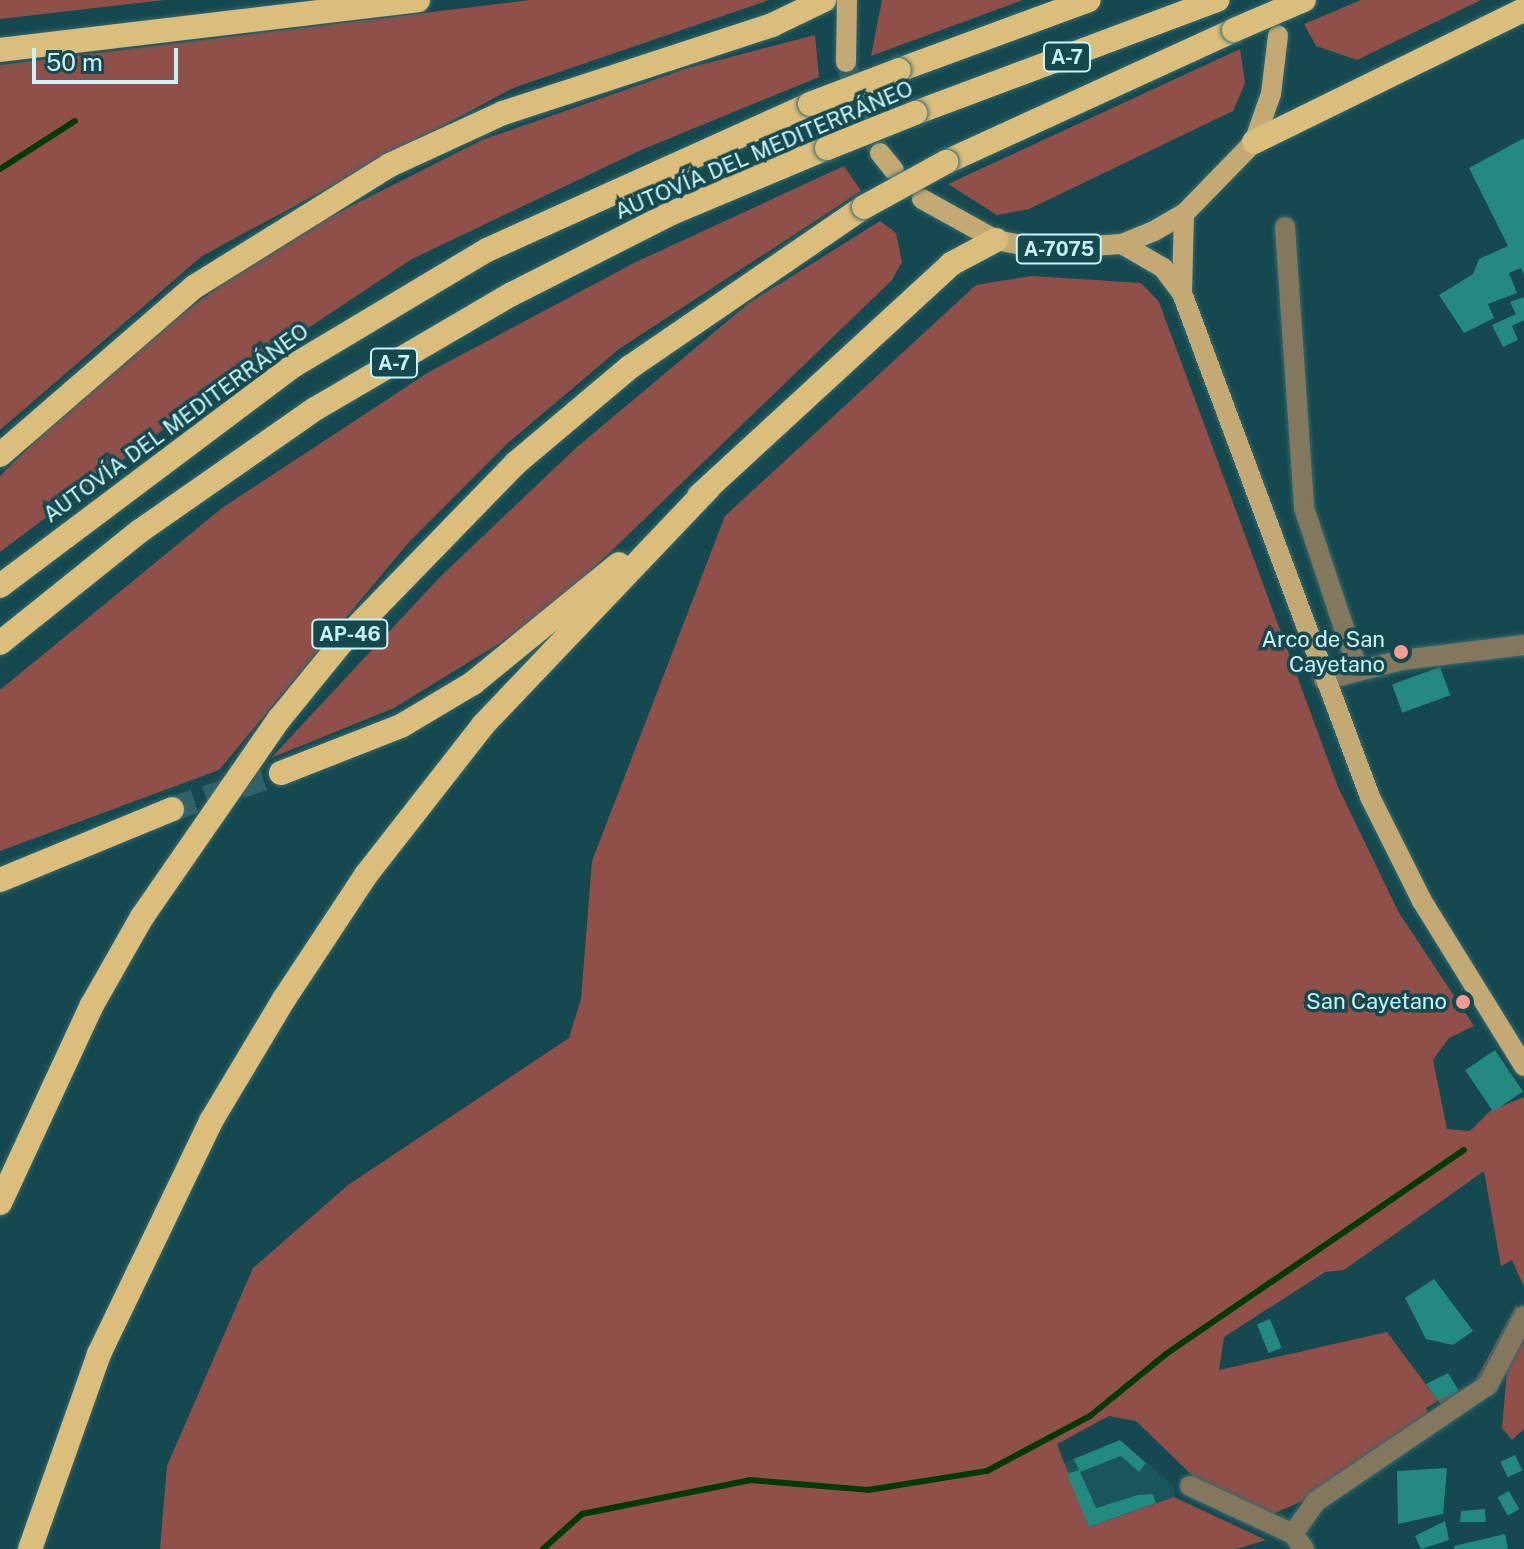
<!DOCTYPE html>
<html>
<head>
<meta charset="utf-8">
<style>
  body { margin:0 }
  #map { position:relative; width:1524px; height:1549px; overflow:hidden; background:#15494f; font-family:"Public Sans",sans-serif }
  div>[style] { position:absolute }
  [style*='--x'] { left:calc(var(--x)*1px); top:calc(var(--y)*1px); width:calc(var(--w)*1px); rotate:calc(var(--a)*1deg) }
  .built>* { inset:0; background:#19555b }
  .green>* { inset:0; background:#90504a }
  .stream>* { height:6px; margin:-3px; padding:0 3px; transform-origin:3px; border-radius:3px; background:#00390a }
  .building>* { inset:0; background:#248980; transform-origin:0 0 }
  .major-tunnel>* { height:20px; margin-top:-10px; transform-origin:0; background:repeating-linear-gradient(90deg,#306369 0 20px,transparent 0 30px) }
  .highway-tunnel>* { height:24px; margin-top:-12px; transform-origin:0; background:repeating-linear-gradient(90deg,#306369 0 24px,transparent 0 36px) }
  .roads { filter:drop-shadow(0 0 2px #35686e) drop-shadow(0 0 2px #35686e) }
  .minor>* { height:20px; margin:-10px; padding:0 10px; transform-origin:10px; border-radius:10px; background:#83775d }
  .major>* { height:20px; margin:-10px; padding:0 10px; transform-origin:10px; border-radius:10px; background:#c3aa74 }
  .highway>* { height:24px; margin:-12px; padding:0 12px; transform-origin:12px; border-radius:12px; background:#dcbe7c }
  .bridges { filter:drop-shadow(0 0 2px #35686e) drop-shadow(0 0 2px #35686e) }
  .highway-bridge>* { height:24px; margin:-12px; padding:0 12px; transform-origin:12px; border-radius:12px; background:#dcbe7c }
  .dots>* { width:22px; height:22px; translate:-50% -50%; box-sizing:border-box; border:4px solid #15494f; border-radius:50% }
  span { translate:-50% -50%; white-space:nowrap; text-align:center; line-height:1.15; -webkit-text-stroke:7px #15494f; paint-order:stroke }
  .shield-label span { padding:2px 6px; background:#15494f; border:2px solid; border-radius:6px; -webkit-text-stroke-width:0 }
  .shield-label { font-size:20px; color:#c9f5fa; font-weight:700 }
  .street-label { font-size:22px; color:#c9f5fa }
  .poi-label { font-size:22px; color:#c9f5fa }
  .right { translate:-100% -50%; text-align:right }
  .scale { position:absolute; left:32px; top:48px; width:146px; height:36px; box-sizing:border-box; border:4px solid #c9f5fa; border-top:0; padding-left:10px; font-size:24px; line-height:28px; white-space:nowrap; color:#c9f5fa; -webkit-text-stroke:6px #15494f; paint-order:stroke }
</style>
</head>
<body>
<div id="map">
  <div class="built">
    <div style="clip-path:polygon(1120px 1440px,1174px 1486px,1174px 1497px,1089px 1527px,1063px 1463px)"></div>
  </div>
  <div class="green">
    <div style="clip-path:polygon(0 0,164px 0,0 19px)"></div>
    <div style="clip-path:polygon(530px 0,769px 0,513px 88px,202px 256px,0 430px,0 65px)"></div>
    <div style="clip-path:polygon(882px 0,1023px 0,871px 56px)"></div>
    <div style="clip-path:polygon(1361px 0,1481px 0,1357px 60px,1316px 46px,1304px 24px)"></div>
    <div style="clip-path:polygon(815px 35px,819px 77px,641px 150px,412px 259px,221px 386px,0 552px,0 476px,111px 366px,280px 242px,482px 140px,688px 68px)"></div>
    <div style="clip-path:polygon(1240px 49px,1245px 83px,1233px 111px,1029px 209px,997px 215px,948px 184px)"></div>
    <div style="clip-path:polygon(844px 166px,861px 191px,619px 349px,508px 443px,409px 542px,219px 770px,0 851px,0 690px,222px 508px,429px 372px,636px 262px)"></div>
    <div style="clip-path:polygon(880px 221px,896px 233px,902px 262px,892px 280px,544px 616px,394px 708px,271px 758px,440px 577px,577px 447px,749px 303px)"></div>
    <div style="clip-path:polygon(1032px 276px,1141px 283px,1159px 302px,1338px 787px,1399px 913px,1474px 1026px,1449px 1038px,1433px 1060px,1447px 1129px,1470px 1131px,1490px 1111px,1524px 1097px,1524px 1287px,1512px 1260px,1501px 1266px,1484px 1171px,1344px 1270px,1325px 1272px,1224px 1337px,1219px 1370px,1387px 1332px,1438px 1401px,1474px 1383px,1517px 1304px,1519px 1313px,1486px 1378px,1445px 1411px,1438px 1401px,1426px 1408px,1431px 1418px,1305px 1500px,1264px 1518px,1197px 1480px,1136px 1421px,1109px 1416px,1057px 1444px,1089px 1527px,1174px 1497px,1266px 1540px,1236px 1549px,160px 1549px,167px 1466px,253px 1268px,348px 1185px,569px 1038px,581px 999px,592px 861px,725px 516px,976px 285px)"></div>
    <div style="clip-path:polygon(1524px 1333px,1524px 1429px,1512px 1440px,1502px 1428px,1507px 1370px)"></div>
  </div>
  <div class="stream">
    <div style="--x:0;--y:169;--w:89;--a:-32.6"></div>
    <div style="--x:543;--y:1549;--w:52;--a:-41.9"></div>
    <div style="--x:582;--y:1514;--w:171;--a:-11.4"></div>
    <div style="--x:750;--y:1480;--w:118;--a:4.8"></div>
    <div style="--x:868;--y:1490;--w:121;--a:-9.1"></div>
    <div style="--x:987;--y:1471;--w:117;--a:-28.1"></div>
    <div style="--x:1090;--y:1416;--w:98;--a:-39.2"></div>
    <div style="--x:1166;--y:1354;--w:361;--a:-34.4"></div>
  </div>
  <div class="building">
    <div style="clip-path:polygon(1524px 138px,1524px 275px,1521px 268px,1509px 273px,1517px 293px,1488px 304px,1494px 318px,1464px 333px,1439px 295px,1473px 274px,1479px 259px,1508px 246px,1469px 168px)"></div>
    <div style="clip-path:polygon(1524px 297px,1524px 320px,1512px 326px,1518px 340px,1503px 347px,1492px 325px,1516px 314px,1510px 302px)"></div>
    <div style="left:1440px;top:667px;width:30px;height:51px;rotate:70deg"></div>
    <div style="left:1495px;top:1050px;width:50px;height:36px;rotate:56deg"></div>
    <div style="clip-path:polygon(1434px 1279px,1473px 1331px,1453px 1345px,1426px 1339px,1405px 1298px)"></div>
    <div style="left:1270px;top:1319px;width:31px;height:14px;rotate:68deg"></div>
    <div style="clip-path:polygon(1448px 1373px,1459px 1391px,1438px 1401px,1426px 1384px)"></div>
    <div style="clip-path:polygon(1120px 1440px,1146px 1463px,1139px 1472px,1121px 1456px,1080px 1472px,1096px 1508px,1138px 1495px,1153px 1494px,1156px 1503px,1089px 1527px,1067px 1474px,1079px 1470px,1074px 1459px)"></div>
    <div style="left:1515px;top:1455px;width:17px;height:16px;rotate:65deg"></div>
    <div style="clip-path:polygon(1447px 1468px,1443px 1514px,1398px 1524px,1397px 1471px)"></div>
    <div style="left:1509px;top:1491px;width:21px;height:13px;rotate:61deg"></div>
    <div style="clip-path:polygon(1485px 1509px,1486px 1522px,1460px 1522px,1461px 1511px)"></div>
    <div style="clip-path:polygon(1445px 1521px,1449px 1540px,1421px 1549px,1415px 1536px)"></div>
    <div style="clip-path:polygon(1505px 1534px,1508px 1549px,1455px 1549px,1454px 1546px)"></div>
  </div>
  <div class="major-tunnel">
    <div style="--x:846;--y:62;--w:49;--a:75.7"></div>
    <div style="--x:858;--y:109;--w:49;--a:63.4"></div>
  </div>
  <div class="highway-tunnel">
    <div style="--x:172;--y:809;--w:115;--a:-18.3"></div>
  </div>
  <div class="roads">
    <div class="minor">
      <div style="--x:1285;--y:227;--w:282;--a:86.1"></div>
      <div style="--x:1304;--y:508;--w:171;--a:71.6"></div>
      <div style="--x:1324;--y:680;--w:81;--a:-14.4"></div>
      <div style="--x:1402;--y:660;--w:123;--a:-7"></div>
      <div style="--x:1190;--y:1486;--w:114;--a:25"></div>
      <div style="--x:1304;--y:1549;--w:19;--a:-126"></div>
      <div style="--x:1293;--y:1534;--w:39;--a:-55"></div>
      <div style="--x:1315;--y:1502;--w:209;--a:-34.1"></div>
      <div style="--x:1488;--y:1385;--w:78;--a:-62.4"></div>
    </div>
    <div class="major">
      <div style="--x:846;--y:62;--w:62;--a:-89.1"></div>
      <div style="--x:880;--y:153;--w:22;--a:51"></div>
      <div style="--x:922;--y:199;--w:85;--a:29"></div>
      <div style="--x:996;--y:240;--w:47;--a:11.1"></div>
      <div style="--x:1042;--y:249;--w:80;--a:-3.6"></div>
      <div style="--x:1122;--y:244;--w:35;--a:-22"></div>
      <div style="--x:1154;--y:231;--w:34;--a:-30"></div>
      <div style="--x:1184;--y:214;--w:100;--a:-45.8"></div>
      <div style="--x:1254;--y:142;--w:51;--a:-70.5"></div>
      <div style="--x:1271;--y:94;--w:59;--a:-83.2"></div>
      <div style="--x:1184;--y:214;--w:79;--a:91.5"></div>
      <div style="--x:1182;--y:293;--w:538;--a:69.54"></div>
      <div style="--x:1370;--y:797;--w:116;--a:63.4"></div>
      <div style="--x:1422;--y:901;--w:194;--a:58.3"></div>
      <div style="--x:1122;--y:244;--w:48;--a:30.3"></div>
      <div style="--x:1163;--y:268;--w:31;--a:53"></div>
    </div>
    <div class="highway">
      <div style="--x:0;--y:50;--w:421;--a:-6.8"></div>
      <div style="--x:899;--y:70;--w:202;--a:-20.2"></div>
      <div style="--x:915;--y:113;--w:323;--a:-20.5"></div>
      <div style="--x:1254;--y:142;--w:301;--a:-26.1"></div>
      <div style="--x:946;--y:162;--w:317;--a:-24.6"></div>
      <div style="--x:0;--y:455;--w:257;--a:-40.9"></div>
      <div style="--x:194;--y:287;--w:231;--a:-31.9"></div>
      <div style="--x:390;--y:165;--w:124;--a:-24.7"></div>
      <div style="--x:503;--y:113;--w:283;--a:-18.1"></div>
      <div style="--x:772;--y:25;--w:58;--a:-25.7"></div>
      <div style="--x:699;--y:496;--w:343;--a:-42.6"></div>
      <div style="--x:951;--y:264;--w:51;--a:-28.1"></div>
      <div style="--x:0;--y:586;--w:366;--a:-36.9"></div>
      <div style="--x:293;--y:366;--w:226;--a:-30.9"></div>
      <div style="--x:487;--y:250;--w:354;--a:-24.3"></div>
      <div style="--x:0;--y:643;--w:179;--a:-38.7"></div>
      <div style="--x:140;--y:531;--w:213;--a:-34.9"></div>
      <div style="--x:315;--y:409;--w:228;--a:-30.3"></div>
      <div style="--x:512;--y:294;--w:179;--a:-26.9"></div>
      <div style="--x:672;--y:213;--w:168;--a:-22.8"></div>
      <div style="--x:281;--y:773;--w:129;--a:-21.4"></div>
      <div style="--x:401;--y:726;--w:84;--a:-30.8"></div>
      <div style="--x:473;--y:683;--w:188;--a:-39.2"></div>
      <div style="--x:0;--y:880;--w:186;--a:-22.4"></div>
      <div style="--x:0;--y:1203;--w:218;--a:-65.1"></div>
      <div style="--x:92;--y:1005;--w:101;--a:-60.4"></div>
      <div style="--x:142;--y:917;--w:242;--a:-55.3"></div>
      <div style="--x:280;--y:718;--w:98;--a:-50.8"></div>
      <div style="--x:342;--y:642;--w:250;--a:-45.8"></div>
      <div style="--x:516;--y:463;--w:149;--a:-40.1"></div>
      <div style="--x:630;--y:367;--w:283;--a:-34.4"></div>
      <div style="--x:30;--y:1549;--w:207;--a:-70.5"></div>
      <div style="--x:99;--y:1354;--w:259;--a:-64.3"></div>
      <div style="--x:211;--y:1121;--w:142;--a:-59.1"></div>
      <div style="--x:284;--y:999;--w:149;--a:-56.5"></div>
      <div style="--x:366;--y:875;--w:190;--a:-52"></div>
      <div style="--x:483;--y:725;--w:327;--a:-46.4"></div>
    </div>
  </div>
  <div class="bridges">
    <div class="highway-bridge">
      <div style="--x:1234;--y:30;--w:76;--a:-23.2"></div>
      <div style="--x:810;--y:104;--w:95;--a:-20.9"></div>
      <div style="--x:827;--y:148;--w:95;--a:-21.7"></div>
      <div style="--x:864;--y:207;--w:94;--a:-28.8"></div>
    </div>
  </div>
  <div class="dots">
    <div style="left:1401px;top:652px;background:#f59c94"></div>
    <div style="left:1463px;top:1002px;background:#f59c94"></div>
  </div>
  <div class="shield-label">
    <span style="left:1067px;top:57px">A-7</span>
    <span style="left:1059px;top:249px">A-7075</span>
    <span style="left:394px;top:363px">A-7</span>
    <span style="left:350px;top:634px">AP-46</span>
  </div>
  <div class="street-label">
    <span style="left:764px;top:150px;rotate:-23deg">AUTOVÍA DEL MEDITERRÁNEO</span>
    <span style="left:176px;top:423px;rotate:-36deg">AUTOVÍA DEL MEDITERRÁNEO</span>
  </div>
  <div class="poi-label">
    <span class="right" style="left:1385px;top:652px">Arco de San<br>Cayetano</span>
    <span class="right" style="left:1447px;top:1002px">San Cayetano</span>
  </div>
  <div class="scale">50 m</div>
</div>
</body>
</html>
